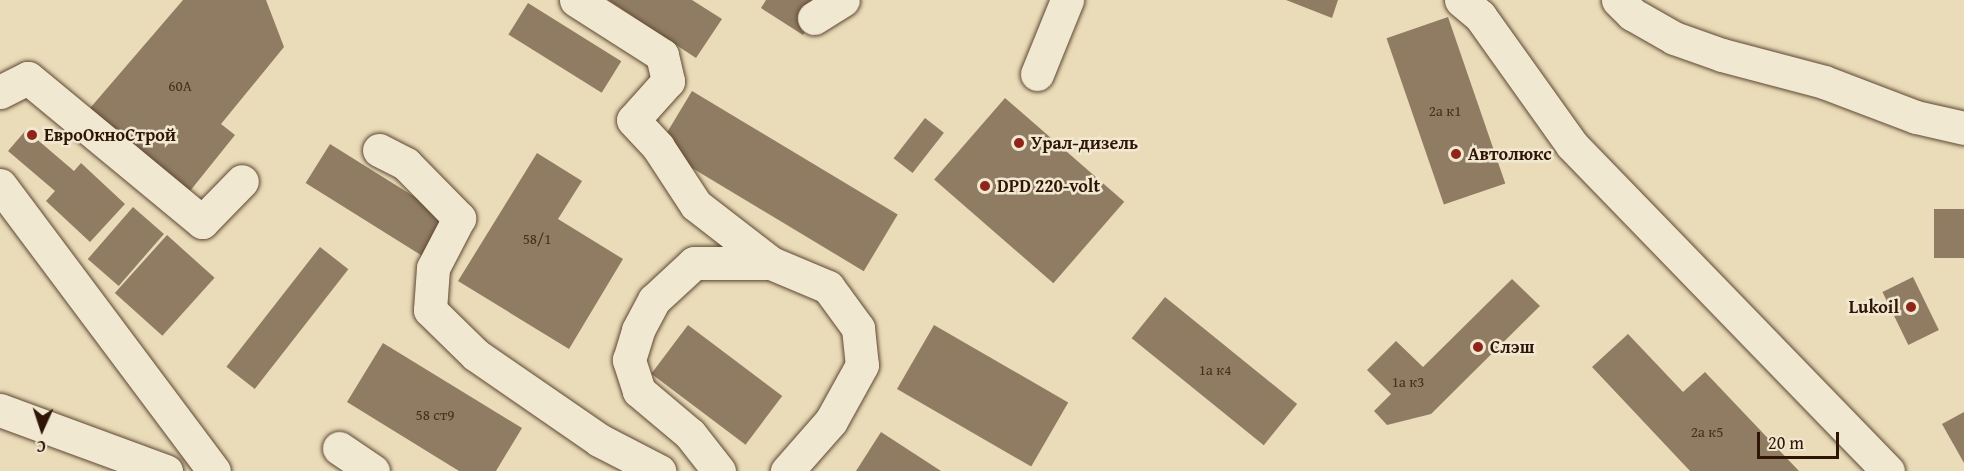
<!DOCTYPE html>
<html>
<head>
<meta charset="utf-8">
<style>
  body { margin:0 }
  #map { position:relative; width:1964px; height:471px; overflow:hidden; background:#eadcb9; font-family:"Gentium Book Plus",serif }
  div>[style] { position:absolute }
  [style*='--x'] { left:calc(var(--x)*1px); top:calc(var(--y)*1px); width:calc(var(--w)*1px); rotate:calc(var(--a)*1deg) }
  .building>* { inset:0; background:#907c63; transform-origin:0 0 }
  .roads { filter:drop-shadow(0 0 2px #5e4732) drop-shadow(0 0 2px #5e4732) }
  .minor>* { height:33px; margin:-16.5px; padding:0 16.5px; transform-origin:16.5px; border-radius:16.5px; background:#f1e8d2 }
  .dots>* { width:16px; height:16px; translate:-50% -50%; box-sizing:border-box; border:3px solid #f1e8d2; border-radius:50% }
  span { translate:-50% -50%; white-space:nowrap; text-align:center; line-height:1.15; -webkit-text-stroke:5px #f1e8d2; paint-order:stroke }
  .number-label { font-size:15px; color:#472f1c }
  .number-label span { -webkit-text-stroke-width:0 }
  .poi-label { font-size:18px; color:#2f1505; font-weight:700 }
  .left { translate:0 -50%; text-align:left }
  .right { translate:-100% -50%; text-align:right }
  .north { position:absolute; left:12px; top:399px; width:60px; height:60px; -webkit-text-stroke:4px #f1e8d2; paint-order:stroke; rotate:183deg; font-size:16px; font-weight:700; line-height:24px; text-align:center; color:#2f1505 }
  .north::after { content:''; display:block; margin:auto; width:21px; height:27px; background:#2f1505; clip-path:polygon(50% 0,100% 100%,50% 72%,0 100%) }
  .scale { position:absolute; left:1757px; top:432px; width:82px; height:27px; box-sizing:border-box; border:3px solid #2f1505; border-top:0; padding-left:8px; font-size:18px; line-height:21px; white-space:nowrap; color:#2f1505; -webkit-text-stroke:4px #f1e8d2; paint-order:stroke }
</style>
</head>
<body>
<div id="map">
  <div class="building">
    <div style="clip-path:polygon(183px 0,266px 0,284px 47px,221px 124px,235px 135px,186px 196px,85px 114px)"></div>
    <div style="clip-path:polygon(608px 0,692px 0,722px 19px,696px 58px)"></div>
    <div style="clip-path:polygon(766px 0,825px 0,803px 35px,761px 8px)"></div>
    <div style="clip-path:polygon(1286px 0,1338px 0,1332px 18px)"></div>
    <div style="left:528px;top:3px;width:110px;height:37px;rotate:32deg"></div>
    <div style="left:1448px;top:17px;width:176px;height:65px;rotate:71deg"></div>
    <div style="left:692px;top:91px;width:240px;height:66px;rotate:31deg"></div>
    <div style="left:1005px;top:98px;width:158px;height:108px;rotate:41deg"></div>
    <div style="left:925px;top:118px;width:24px;height:51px;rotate:38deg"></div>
    <div style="clip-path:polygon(26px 130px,74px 171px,81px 163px,125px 204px,90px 242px,46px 201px,55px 191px,8px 151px)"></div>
    <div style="left:330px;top:144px;width:144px;height:46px;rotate:32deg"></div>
    <div style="clip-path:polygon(537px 153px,582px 181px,558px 219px,623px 259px,569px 349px,458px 281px)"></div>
    <div style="left:133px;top:207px;width:41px;height:69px;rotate:41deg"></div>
    <div style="left:1964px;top:209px;width:49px;height:30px;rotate:90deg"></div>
    <div style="left:167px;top:235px;width:64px;height:78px;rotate:42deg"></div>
    <div style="left:320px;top:247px;width:36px;height:152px;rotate:38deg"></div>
    <div style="left:1913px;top:277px;width:59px;height:34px;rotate:64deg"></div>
    <div style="clip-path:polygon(1512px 279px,1540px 306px,1431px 414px,1387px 425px,1374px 411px,1391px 394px,1367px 370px,1396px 341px,1423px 367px)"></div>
    <div style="left:1165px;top:297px;width:170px;height:53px;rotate:39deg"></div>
    <div style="left:688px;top:325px;width:118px;height:61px;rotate:37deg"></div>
    <div style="left:934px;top:325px;width:155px;height:74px;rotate:30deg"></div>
    <div style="clip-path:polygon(1628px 334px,1683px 392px,1705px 372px,1799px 471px,1690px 471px,1592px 367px)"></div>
    <div style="clip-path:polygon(383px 343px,522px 428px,496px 471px,459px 471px,347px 402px)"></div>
    <div style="clip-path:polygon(1964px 412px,1964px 463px,1942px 424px)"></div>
    <div style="clip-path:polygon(881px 432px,941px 471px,856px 471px)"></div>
  </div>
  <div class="roads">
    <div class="minor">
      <div style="--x:576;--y:0;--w:102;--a:32.6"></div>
      <div style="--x:662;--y:55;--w:27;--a:77"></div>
      <div style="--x:668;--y:81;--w:52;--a:131.9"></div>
      <div style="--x:633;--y:120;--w:37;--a:47"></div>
      <div style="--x:658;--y:147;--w:69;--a:56.8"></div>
      <div style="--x:696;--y:205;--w:95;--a:37.7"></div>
      <div style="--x:771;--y:263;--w:62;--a:22.8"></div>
      <div style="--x:828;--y:287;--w:51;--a:53.8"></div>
      <div style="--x:858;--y:328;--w:37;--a:84"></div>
      <div style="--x:862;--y:365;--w:64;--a:119"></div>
      <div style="--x:831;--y:421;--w:67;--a:131.3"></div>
      <div style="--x:1461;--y:0;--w:25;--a:40"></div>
      <div style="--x:1480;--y:16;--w:158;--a:54.5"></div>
      <div style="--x:1572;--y:145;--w:454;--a:45.9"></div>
      <div style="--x:1618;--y:0;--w:20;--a:45"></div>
      <div style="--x:1632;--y:14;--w:48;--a:29.7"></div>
      <div style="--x:1674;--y:38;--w:51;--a:19.5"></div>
      <div style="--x:1722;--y:55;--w:106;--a:14.8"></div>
      <div style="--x:1824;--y:82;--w:98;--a:20.8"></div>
      <div style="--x:1916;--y:117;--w:49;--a:12.9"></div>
      <div style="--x:814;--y:18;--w:34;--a:-32"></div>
      <div style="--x:1037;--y:74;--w:80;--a:-67.9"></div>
      <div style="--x:0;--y:92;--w:31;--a:-27"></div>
      <div style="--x:28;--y:78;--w:226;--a:39.6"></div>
      <div style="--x:202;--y:222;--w:57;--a:-45.7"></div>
      <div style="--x:379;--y:150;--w:30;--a:27"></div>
      <div style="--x:406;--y:164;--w:76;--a:45.5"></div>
      <div style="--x:459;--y:218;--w:56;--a:117.5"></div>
      <div style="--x:433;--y:268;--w:42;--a:94.1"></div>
      <div style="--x:430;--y:310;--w:64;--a:44.4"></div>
      <div style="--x:476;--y:355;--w:150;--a:34.6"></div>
      <div style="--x:599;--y:440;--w:68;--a:27.3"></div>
      <div style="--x:0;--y:185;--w:357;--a:53.2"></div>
      <div style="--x:0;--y:410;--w:177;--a:20.2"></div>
      <div style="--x:339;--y:448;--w:41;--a:34.1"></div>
      <div style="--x:719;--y:471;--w:47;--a:-128.1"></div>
      <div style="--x:690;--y:434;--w:67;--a:-139.9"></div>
      <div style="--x:639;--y:391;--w:33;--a:-108"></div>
      <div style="--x:629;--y:360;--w:31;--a:-73"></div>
      <div style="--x:638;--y:330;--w:34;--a:-62"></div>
      <div style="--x:654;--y:300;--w:54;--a:-42.8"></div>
      <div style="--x:694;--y:263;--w:77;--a:0"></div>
    </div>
  </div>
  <div class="dots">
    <div style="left:32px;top:135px;background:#8f2418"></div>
    <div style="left:1019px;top:143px;background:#8f2418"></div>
    <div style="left:1456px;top:154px;background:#8f2418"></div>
    <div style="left:985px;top:186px;background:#8f2418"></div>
    <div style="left:1911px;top:307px;background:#8f2418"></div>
    <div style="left:1478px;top:347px;background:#8f2418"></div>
  </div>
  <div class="number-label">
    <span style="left:180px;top:86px">60А</span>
    <span style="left:1445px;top:111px">2а к1</span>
    <span style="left:537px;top:239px">58/1</span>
    <span style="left:1215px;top:370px">1а к4</span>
    <span style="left:1408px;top:382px">1а к3</span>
    <span style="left:435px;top:415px">58 ст9</span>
    <span style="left:1707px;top:432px">2а к5</span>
  </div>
  <div class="poi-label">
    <span class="left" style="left:44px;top:135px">ЕвроОкноСтрой</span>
    <span class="left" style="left:1031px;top:143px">Урал-дизель</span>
    <span class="left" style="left:1468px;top:154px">Автолюкс</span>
    <span class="left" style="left:997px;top:186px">DPD 220-volt</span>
    <span class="right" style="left:1899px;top:307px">Lukoil</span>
    <span class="left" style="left:1490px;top:347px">Слэш</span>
  </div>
  <div class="north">С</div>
  <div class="scale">20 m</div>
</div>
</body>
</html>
